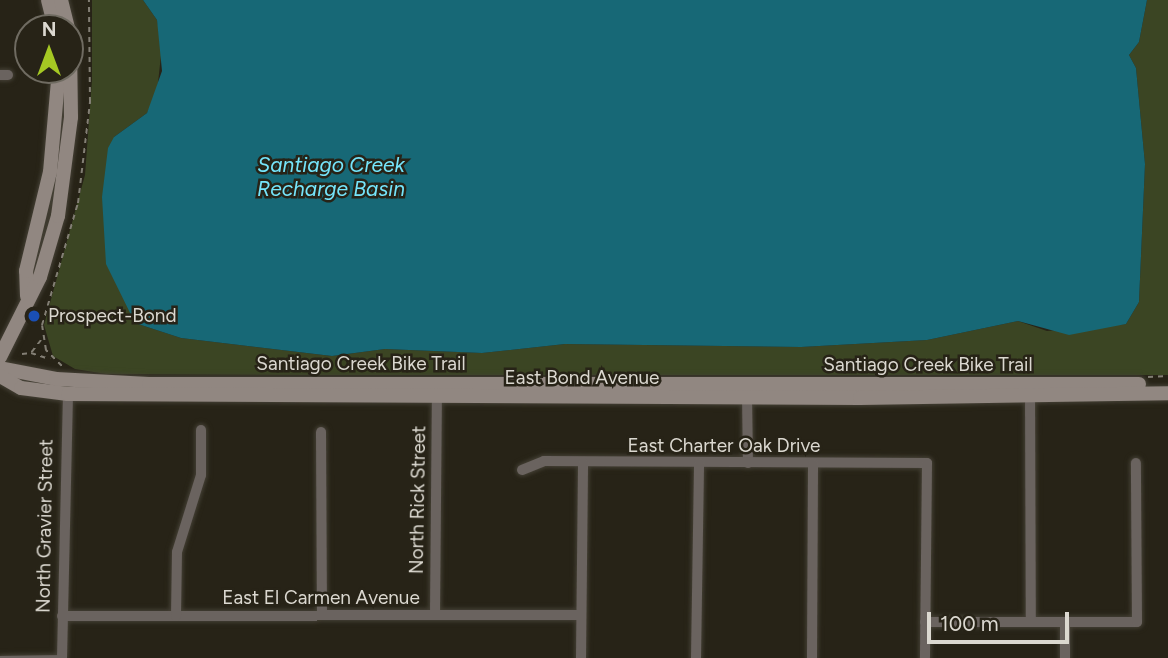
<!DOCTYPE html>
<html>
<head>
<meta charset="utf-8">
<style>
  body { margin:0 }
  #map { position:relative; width:1168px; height:658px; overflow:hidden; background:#272317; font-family:Figtree,sans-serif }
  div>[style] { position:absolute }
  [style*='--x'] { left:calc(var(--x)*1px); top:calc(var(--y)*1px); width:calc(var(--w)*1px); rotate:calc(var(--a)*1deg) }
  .green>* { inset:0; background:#3b4523 }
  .water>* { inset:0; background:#176876 }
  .path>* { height:2px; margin-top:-1px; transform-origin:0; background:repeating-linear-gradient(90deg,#837f75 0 5px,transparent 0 10px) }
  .roads { filter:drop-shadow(0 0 2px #444035) drop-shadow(0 0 2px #444035) }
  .lane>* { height:4.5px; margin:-2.25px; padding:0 2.25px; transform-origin:2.25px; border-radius:2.25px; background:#6a635f }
  .street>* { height:10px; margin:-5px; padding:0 5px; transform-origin:5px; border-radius:5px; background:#6a635f }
  .secondary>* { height:14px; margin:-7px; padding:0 7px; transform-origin:7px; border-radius:7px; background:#918781 }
  .dots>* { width:19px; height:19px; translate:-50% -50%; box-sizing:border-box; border:4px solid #272317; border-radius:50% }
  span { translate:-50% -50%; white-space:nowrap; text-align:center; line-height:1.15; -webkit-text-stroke:5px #272317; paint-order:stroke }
  .poi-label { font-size:19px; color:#dbd8d0 }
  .left { translate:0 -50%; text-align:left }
  .street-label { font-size:19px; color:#dbd8d0 }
  .water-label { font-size:21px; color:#75e5fb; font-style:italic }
  .north { position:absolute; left:14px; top:14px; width:70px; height:70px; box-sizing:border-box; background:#272317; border:2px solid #6f6b61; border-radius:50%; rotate:0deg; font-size:19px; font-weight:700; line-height:28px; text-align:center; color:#dbd8d0 }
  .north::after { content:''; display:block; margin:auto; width:24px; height:32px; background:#a5c823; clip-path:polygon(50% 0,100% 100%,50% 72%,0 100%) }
  .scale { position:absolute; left:927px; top:612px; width:142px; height:32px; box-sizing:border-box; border:4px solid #dbd8d0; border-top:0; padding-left:9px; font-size:21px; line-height:24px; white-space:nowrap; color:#dbd8d0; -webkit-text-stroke:5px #272317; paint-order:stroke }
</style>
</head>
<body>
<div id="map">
  <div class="green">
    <div style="clip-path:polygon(92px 0,143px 0,157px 20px,162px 46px,157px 92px,147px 113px,114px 137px,135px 323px,181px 338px,332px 356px,385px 349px,482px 353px,565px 344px,801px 347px,927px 340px,1018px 321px,1047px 331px,1126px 324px,1139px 302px,1145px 164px,1136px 68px,1129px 55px,1139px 42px,1147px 0,1168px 0,1168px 375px,306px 375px,106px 374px,75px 369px,53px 356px,44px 325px,85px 175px,92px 80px)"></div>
  </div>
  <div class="water">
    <div style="clip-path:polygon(143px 0,1147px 0,1139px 42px,1129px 55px,1136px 68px,1145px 164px,1139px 302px,1126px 324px,1069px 335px,1018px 321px,927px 340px,801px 347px,565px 344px,482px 353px,385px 349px,332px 356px,181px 338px,135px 323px,106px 264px,102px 197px,108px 148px,114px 137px,147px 113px,162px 71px,157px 20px)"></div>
  </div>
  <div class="path">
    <div style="--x:41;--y:340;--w:16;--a:128"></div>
    <div style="--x:31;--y:353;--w:20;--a:18"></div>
    <div style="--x:22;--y:354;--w:9;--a:-6"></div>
    <div style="--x:62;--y:366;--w:23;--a:-135"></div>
    <div style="--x:46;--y:350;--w:25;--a:-99"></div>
    <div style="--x:42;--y:325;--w:127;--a:-73.6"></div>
    <div style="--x:78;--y:203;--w:102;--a:-83.2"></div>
    <div style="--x:90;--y:102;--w:102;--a:-90.6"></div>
    <div style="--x:1148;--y:377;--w:20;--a:-3"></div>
  </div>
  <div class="roads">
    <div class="lane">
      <div style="--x:0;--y:658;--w:61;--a:-0.9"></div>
    </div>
    <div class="street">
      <div style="--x:0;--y:75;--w:8;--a:0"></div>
      <div style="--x:1030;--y:389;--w:233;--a:89.8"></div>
      <div style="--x:747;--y:394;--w:69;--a:89.2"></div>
      <div style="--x:321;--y:432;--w:183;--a:89.7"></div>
      <div style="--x:522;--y:470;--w:24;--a:-22"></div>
      <div style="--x:544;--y:461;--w:383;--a:0.3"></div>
      <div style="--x:927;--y:463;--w:195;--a:90.6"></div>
      <div style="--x:435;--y:615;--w:223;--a:-89.5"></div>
      <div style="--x:62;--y:616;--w:519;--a:-0.11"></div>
      <div style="--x:176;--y:616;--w:64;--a:-89.1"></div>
      <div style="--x:177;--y:552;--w:81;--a:-72.7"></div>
      <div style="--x:201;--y:475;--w:45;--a:-90"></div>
      <div style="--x:925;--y:622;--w:212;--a:0"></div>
      <div style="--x:1137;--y:622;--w:159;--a:-90.4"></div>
      <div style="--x:62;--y:658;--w:264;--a:-88.7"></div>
      <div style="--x:581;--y:658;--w:195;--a:-89.4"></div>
      <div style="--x:696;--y:658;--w:195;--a:-89.1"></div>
      <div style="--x:812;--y:658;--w:194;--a:-89.7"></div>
      <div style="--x:1065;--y:658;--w:36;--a:-90"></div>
    </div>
    <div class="secondary">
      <div style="--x:48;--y:0;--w:29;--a:76"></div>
      <div style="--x:61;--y:0;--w:29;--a:76"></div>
      <div style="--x:27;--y:296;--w:25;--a:-92"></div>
      <div style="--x:26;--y:271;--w:102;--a:-76.4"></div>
      <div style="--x:50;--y:172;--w:102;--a:-85"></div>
      <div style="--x:0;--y:357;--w:89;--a:-63.4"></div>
      <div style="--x:40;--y:277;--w:64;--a:-73.6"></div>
      <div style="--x:58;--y:216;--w:100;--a:-82.5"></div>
      <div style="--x:71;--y:117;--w:73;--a:-90.8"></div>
      <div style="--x:0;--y:368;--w:57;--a:11.1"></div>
      <div style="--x:56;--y:379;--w:93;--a:3.1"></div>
      <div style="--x:149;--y:384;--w:990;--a:0"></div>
      <div style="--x:0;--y:376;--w:24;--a:30"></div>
      <div style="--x:21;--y:388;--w:47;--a:7.3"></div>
      <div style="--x:68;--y:394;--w:792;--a:0.29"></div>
      <div style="--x:860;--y:398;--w:308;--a:-0.9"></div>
    </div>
  </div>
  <div class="dots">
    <div style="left:34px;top:316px;background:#1a4fb4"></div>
  </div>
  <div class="poi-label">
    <span class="left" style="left:48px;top:316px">Prospect-Bond</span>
  </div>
  <div class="street-label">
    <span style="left:361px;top:364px">Santiago Creek Bike Trail</span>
    <span style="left:928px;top:365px">Santiago Creek Bike Trail</span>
    <span style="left:582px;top:378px">East Bond Avenue</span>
    <span style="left:724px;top:446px">East Charter Oak Drive</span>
    <span style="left:418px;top:500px;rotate:-89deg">North Rick Street</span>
    <span style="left:45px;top:526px;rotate:-89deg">North Gravier Street</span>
    <span style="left:321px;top:598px">East El Carmen Avenue</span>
  </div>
  <div class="water-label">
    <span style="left:331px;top:177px">Santiago Creek<br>Recharge Basin</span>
  </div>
  <div class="north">N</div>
  <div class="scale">100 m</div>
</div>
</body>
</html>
